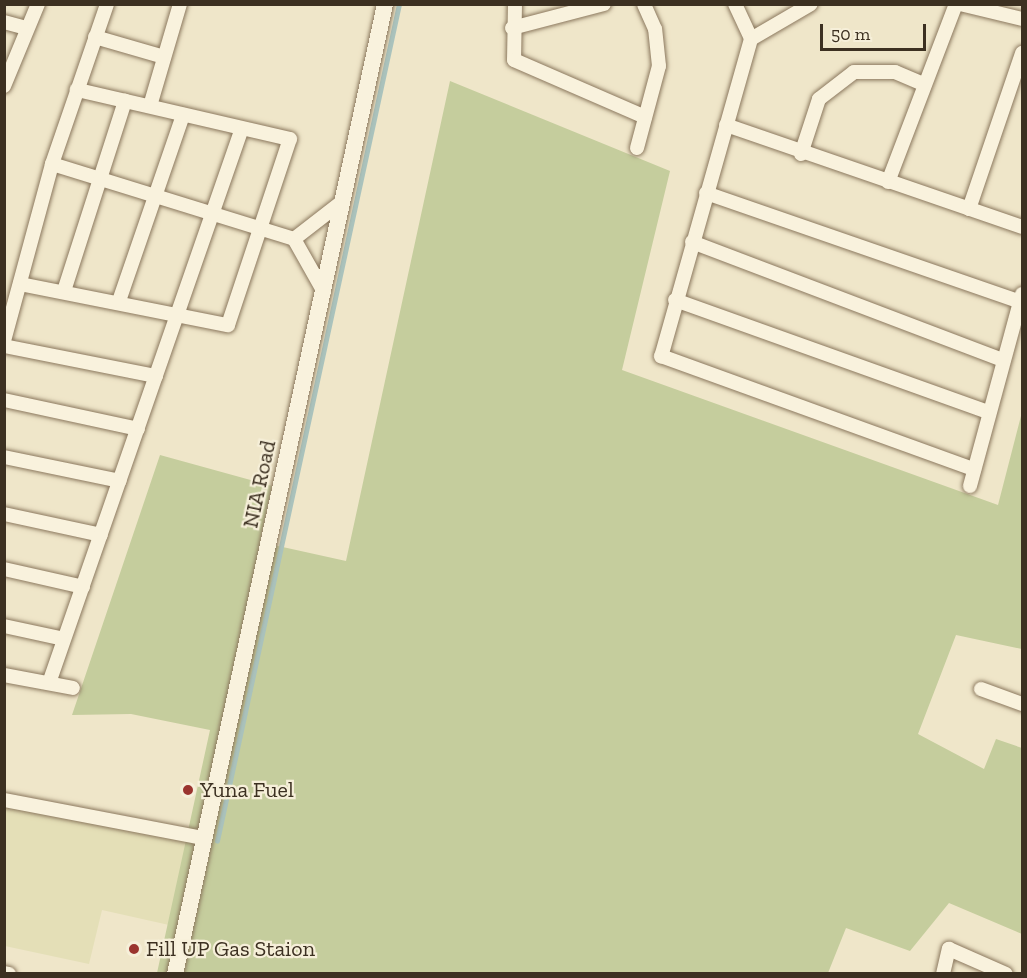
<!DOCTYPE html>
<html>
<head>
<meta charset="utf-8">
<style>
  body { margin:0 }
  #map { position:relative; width:1027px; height:978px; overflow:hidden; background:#efe6c9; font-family:"Zilla Slab",serif }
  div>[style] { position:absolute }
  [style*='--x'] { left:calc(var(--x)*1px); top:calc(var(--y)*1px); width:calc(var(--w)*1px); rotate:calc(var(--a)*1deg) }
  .farmland>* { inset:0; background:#e4dfb7 }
  .green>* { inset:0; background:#c5cd9d }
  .stream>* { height:4.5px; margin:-2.25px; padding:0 2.25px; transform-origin:2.25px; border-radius:2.25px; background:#aac3bd }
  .roads { filter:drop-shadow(0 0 2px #8b785e) drop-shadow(0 0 2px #8b785e) }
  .minor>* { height:14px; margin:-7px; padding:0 7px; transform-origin:7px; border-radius:7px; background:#f9f2dd }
  .tertiary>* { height:16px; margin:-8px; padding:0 8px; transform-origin:8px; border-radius:8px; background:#f9f2dd }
  .dots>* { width:16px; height:16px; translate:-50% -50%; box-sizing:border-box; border:3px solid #f6efd9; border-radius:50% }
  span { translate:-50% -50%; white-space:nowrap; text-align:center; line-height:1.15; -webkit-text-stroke:4.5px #f6efd9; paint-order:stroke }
  .street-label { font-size:22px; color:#3c3021 }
  .poi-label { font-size:22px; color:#3c3021 }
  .left { translate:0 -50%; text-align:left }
  .frame { position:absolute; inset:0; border:6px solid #3c3021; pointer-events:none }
  .scale { position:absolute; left:820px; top:24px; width:106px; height:27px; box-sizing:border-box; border:3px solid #3c3021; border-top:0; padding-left:8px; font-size:18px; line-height:21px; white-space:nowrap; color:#3c3021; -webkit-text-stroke:4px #f6efd9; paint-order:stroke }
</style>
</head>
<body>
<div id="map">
  <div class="farmland">
    <div style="clip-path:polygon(4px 807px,197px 842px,178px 927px,102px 910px,89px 964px,5px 946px)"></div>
  </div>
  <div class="green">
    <div style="clip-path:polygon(450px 81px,670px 171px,622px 370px,998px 505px,1022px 412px,1022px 649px,956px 635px,918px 734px,984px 769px,996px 739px,1022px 748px,1022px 934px,949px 903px,910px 951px,846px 928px,828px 973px,157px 973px,210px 730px,131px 714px,72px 715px,160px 455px,272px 486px,260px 542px,346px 561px)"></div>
  </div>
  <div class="stream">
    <div style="--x:217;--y:841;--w:857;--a:-77.73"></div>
  </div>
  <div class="roads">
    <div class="minor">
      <div style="--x:515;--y:4;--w:56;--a:91"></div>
      <div style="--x:514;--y:60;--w:143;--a:23.5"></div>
      <div style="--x:735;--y:4;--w:38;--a:65"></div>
      <div style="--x:751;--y:39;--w:330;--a:105.8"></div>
      <div style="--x:661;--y:356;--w:333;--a:19.9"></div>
      <div style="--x:960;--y:4;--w:64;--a:13.6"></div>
      <div style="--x:4;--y:22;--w:23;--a:15"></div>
      <div style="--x:512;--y:28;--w:95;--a:-14.6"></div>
      <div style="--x:95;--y:37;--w:72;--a:16.2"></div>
      <div style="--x:751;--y:39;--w:69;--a:-30.3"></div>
      <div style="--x:4;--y:86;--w:89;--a:-67.5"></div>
      <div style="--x:150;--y:106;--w:106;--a:-73.6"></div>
      <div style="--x:726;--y:125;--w:313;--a:19"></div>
      <div style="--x:637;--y:148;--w:85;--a:-75"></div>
      <div style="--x:659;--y:66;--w:37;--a:-96"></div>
      <div style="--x:655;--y:29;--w:27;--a:-114"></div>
      <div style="--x:801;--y:154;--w:58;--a:-71.9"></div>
      <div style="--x:819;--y:99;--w:44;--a:-37.6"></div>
      <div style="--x:854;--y:72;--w:41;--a:0"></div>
      <div style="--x:895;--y:72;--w:30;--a:23"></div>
      <div style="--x:52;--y:164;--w:253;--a:17.2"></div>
      <div style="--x:888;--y:182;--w:191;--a:-69.1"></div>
      <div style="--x:706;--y:193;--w:332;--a:19.1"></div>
      <div style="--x:969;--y:209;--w:165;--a:-71.2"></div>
      <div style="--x:692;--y:242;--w:333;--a:20.8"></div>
      <div style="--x:20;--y:284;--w:212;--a:11.2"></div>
      <div style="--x:228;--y:325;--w:196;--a:-71.6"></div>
      <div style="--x:290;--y:139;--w:219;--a:-167"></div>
      <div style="--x:64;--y:291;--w:200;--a:-72.2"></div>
      <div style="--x:324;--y:292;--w:61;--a:-119.5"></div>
      <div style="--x:294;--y:239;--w:62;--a:-37.8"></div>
      <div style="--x:675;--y:300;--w:332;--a:19.7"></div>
      <div style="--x:119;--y:301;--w:197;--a:-71"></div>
      <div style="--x:4;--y:341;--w:183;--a:-74.8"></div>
      <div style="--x:52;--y:164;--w:169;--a:-71"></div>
      <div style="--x:4;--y:346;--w:155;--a:11.2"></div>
      <div style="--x:4;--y:400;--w:137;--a:12.2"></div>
      <div style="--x:4;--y:457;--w:118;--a:11.7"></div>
      <div style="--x:970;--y:486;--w:199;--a:-74.8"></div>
      <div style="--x:4;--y:514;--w:99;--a:12.2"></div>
      <div style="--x:4;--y:569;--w:81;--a:12.8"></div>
      <div style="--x:4;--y:626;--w:61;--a:12.2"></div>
      <div style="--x:4;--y:675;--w:70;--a:10.7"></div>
      <div style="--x:49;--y:683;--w:584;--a:-70.82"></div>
      <div style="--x:981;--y:689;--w:44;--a:20.1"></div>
      <div style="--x:4;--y:800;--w:204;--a:10.8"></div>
      <div style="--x:4;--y:973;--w:5;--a:11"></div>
      <div style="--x:943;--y:974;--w:26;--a:-77"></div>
      <div style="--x:949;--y:949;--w:62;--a:23.7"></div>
    </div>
    <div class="tertiary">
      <div style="--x:175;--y:974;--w:992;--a:-77.78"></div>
    </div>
  </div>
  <div class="dots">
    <div style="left:188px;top:790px;background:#9a342e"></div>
    <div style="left:134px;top:949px;background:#9a342e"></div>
  </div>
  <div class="street-label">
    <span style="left:259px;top:484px;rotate:-78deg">NIA Road</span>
  </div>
  <div class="poi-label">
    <span class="left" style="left:200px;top:790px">Yuna Fuel</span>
    <span class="left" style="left:146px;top:949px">Fill UP Gas Staion</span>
  </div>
  <div class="frame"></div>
  <div class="scale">50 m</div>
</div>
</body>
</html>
